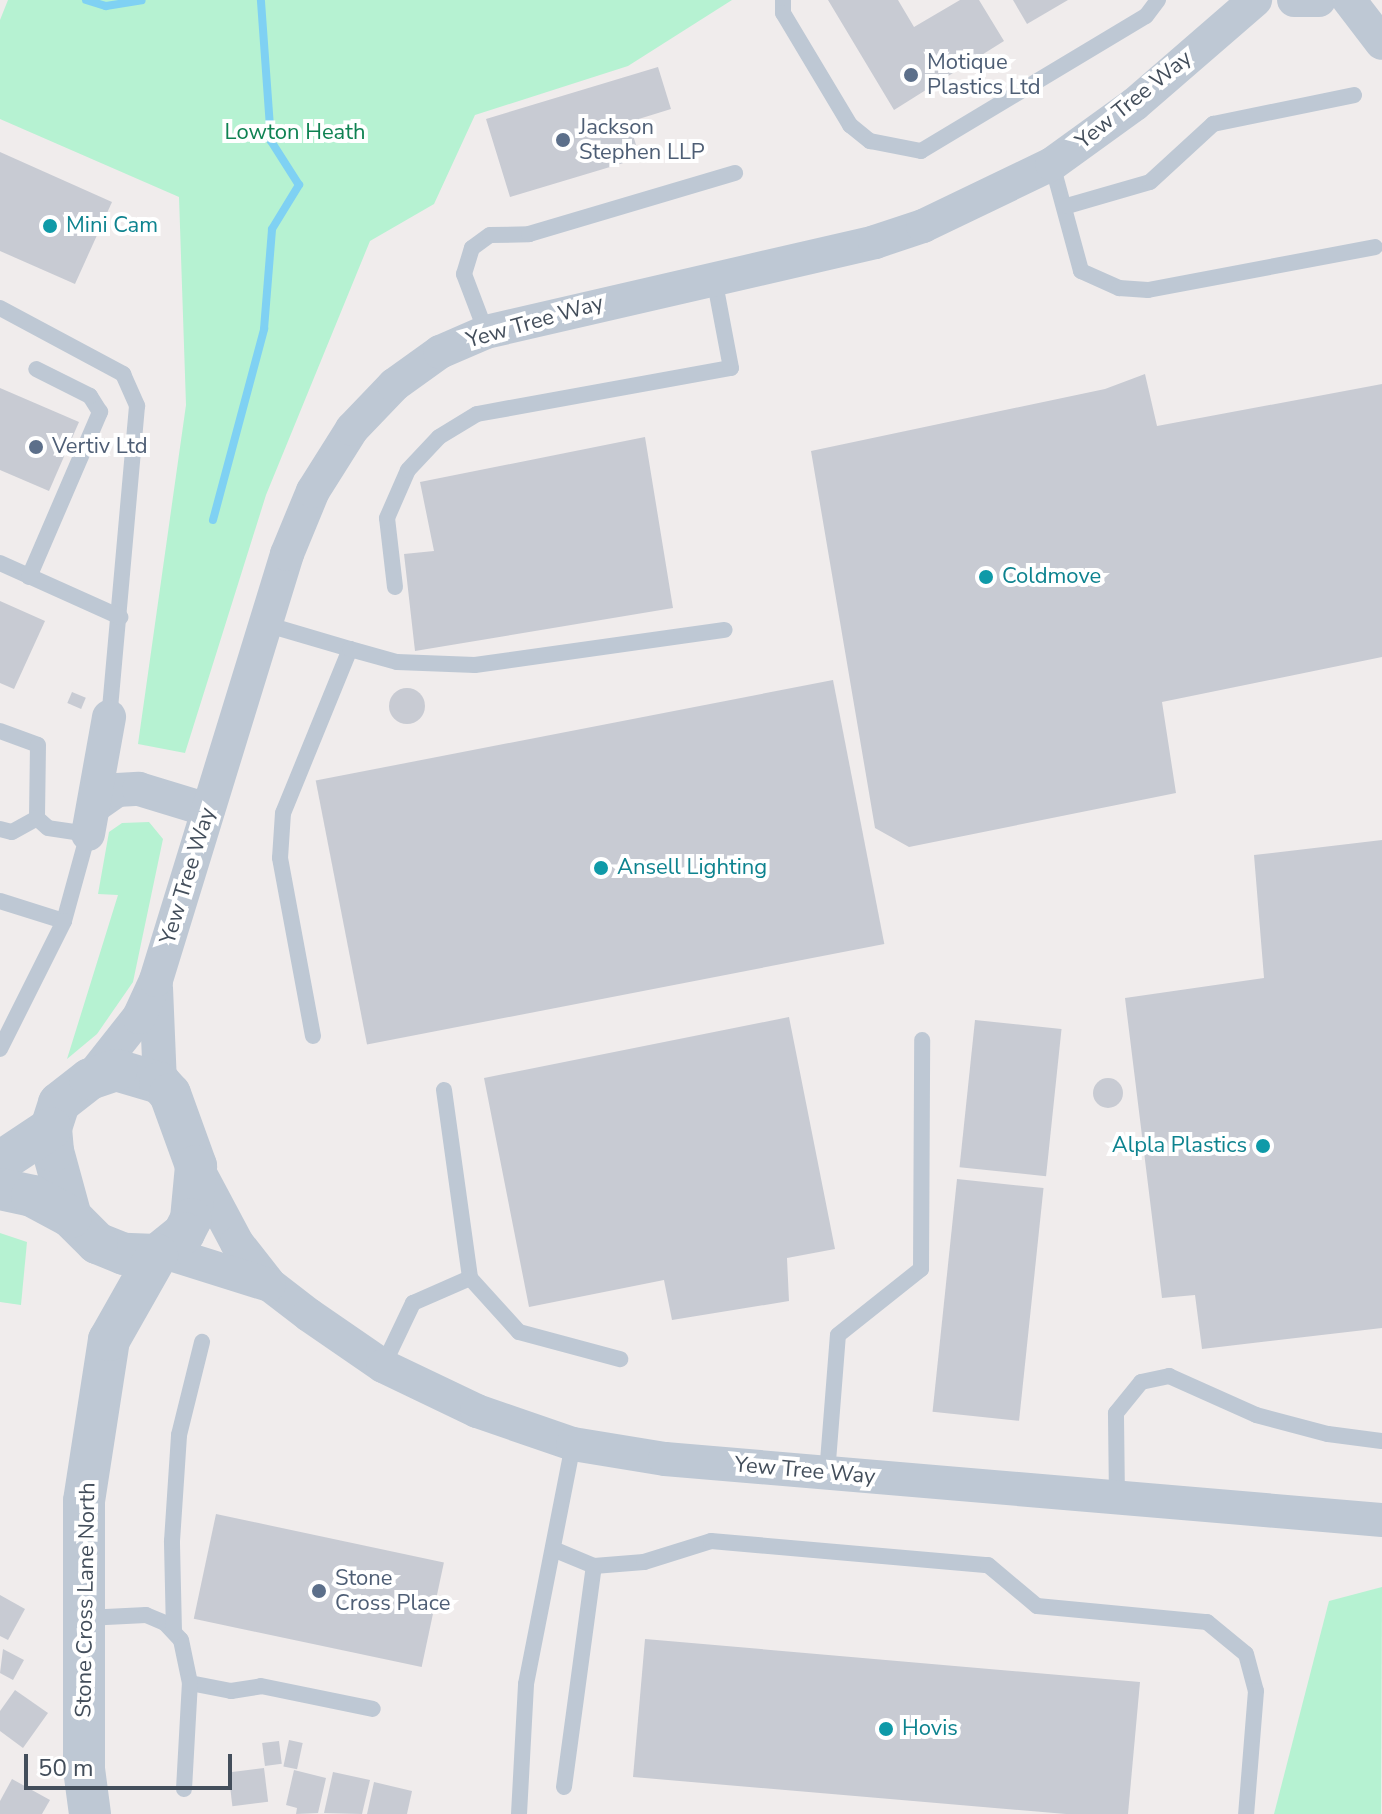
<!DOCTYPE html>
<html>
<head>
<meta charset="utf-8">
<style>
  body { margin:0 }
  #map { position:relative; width:1382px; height:1814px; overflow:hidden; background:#f0ecec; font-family:"Nunito Sans",sans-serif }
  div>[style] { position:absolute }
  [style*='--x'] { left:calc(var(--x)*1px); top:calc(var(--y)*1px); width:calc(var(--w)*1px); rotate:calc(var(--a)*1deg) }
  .green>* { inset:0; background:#b6f2d2 }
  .stream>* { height:8px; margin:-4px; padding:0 4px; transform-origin:4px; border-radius:4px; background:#7fd1f3 }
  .building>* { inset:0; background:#c8cbd3; transform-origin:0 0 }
  .round { border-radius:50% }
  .service>* { height:16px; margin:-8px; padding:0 8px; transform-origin:8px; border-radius:8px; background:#bec8d4 }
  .minor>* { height:34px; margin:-17px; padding:0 17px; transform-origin:17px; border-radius:17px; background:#bec8d4 }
  .tertiary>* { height:42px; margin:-21px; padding:0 21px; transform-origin:21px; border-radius:21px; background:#bec8d4 }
  .dots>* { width:22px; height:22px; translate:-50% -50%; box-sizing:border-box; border:4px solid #fff; border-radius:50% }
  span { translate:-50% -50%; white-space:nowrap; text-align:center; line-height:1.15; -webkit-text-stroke:8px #fff; paint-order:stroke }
  .service-label { font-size:22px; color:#4e5e75 }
  .left { translate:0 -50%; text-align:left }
  .street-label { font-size:22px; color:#434e5b }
  .park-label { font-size:22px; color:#0f8252 }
  .culture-label { font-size:22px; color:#0d838f }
  .right { translate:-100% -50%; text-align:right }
  .scale { position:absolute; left:24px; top:1754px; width:208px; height:36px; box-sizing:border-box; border:4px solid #434e5b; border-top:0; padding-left:10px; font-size:24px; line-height:28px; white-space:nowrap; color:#434e5b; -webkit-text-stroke:6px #fff; paint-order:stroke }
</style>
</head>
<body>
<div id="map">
  <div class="green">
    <div style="clip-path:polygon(8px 0,732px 0,628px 66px,475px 115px,434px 204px,370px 241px,266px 495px,185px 753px,138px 744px,186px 405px,179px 197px,0 119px,0 20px)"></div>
    <div style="clip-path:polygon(149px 822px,163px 839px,133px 982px,97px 1034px,67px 1059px,118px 895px,98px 894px,109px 832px,122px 823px)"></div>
    <div style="clip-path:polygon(0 1233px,27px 1242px,21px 1305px,0 1302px)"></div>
    <div style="clip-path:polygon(1382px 1587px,1381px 1814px,1274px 1814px,1329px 1601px)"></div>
  </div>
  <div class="stream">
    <div style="--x:86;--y:0;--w:21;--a:17"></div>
    <div style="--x:106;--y:6;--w:36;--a:-9"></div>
    <div style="--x:213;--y:520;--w:198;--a:-75"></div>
    <div style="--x:264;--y:329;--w:100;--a:-85.4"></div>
    <div style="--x:272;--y:229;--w:52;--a:-58.5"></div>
    <div style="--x:299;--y:185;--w:52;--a:-122.5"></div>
    <div style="--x:271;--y:141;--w:141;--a:-94.1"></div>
  </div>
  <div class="building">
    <div style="clip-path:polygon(828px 0,898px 0,914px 27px,960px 0,979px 0,1004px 41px,894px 110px)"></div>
    <div style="clip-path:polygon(1013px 0,1068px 0,1027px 24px)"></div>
    <div style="clip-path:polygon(658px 67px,671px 109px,629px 122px,640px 158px,510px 197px,486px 119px)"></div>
    <div style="clip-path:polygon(0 152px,112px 202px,75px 284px,0 251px)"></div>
    <div style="clip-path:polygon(1145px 374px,1157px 426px,1382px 384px,1382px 657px,1162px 702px,1176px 793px,909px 847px,875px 828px,811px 451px,1105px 389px)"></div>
    <div style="clip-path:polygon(0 388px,79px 422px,49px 491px,0 470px)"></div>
    <div style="clip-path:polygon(645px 437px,673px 608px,415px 651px,404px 554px,434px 551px,420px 482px)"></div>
    <div style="clip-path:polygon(0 601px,45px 621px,14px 689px,0 683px)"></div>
    <div style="left:833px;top:680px;width:269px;height:527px;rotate:79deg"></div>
    <div class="round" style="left:389px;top:688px;width:36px;height:36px"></div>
    <div style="left:72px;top:692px;width:15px;height:12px;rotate:23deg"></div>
    <div style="clip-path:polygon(1382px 840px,1382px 1328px,1202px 1349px,1195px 1295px,1162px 1298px,1125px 998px,1264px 978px,1254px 855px)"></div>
    <div style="clip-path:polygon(789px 1017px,835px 1249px,787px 1258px,789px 1301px,672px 1320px,664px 1280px,529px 1307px,484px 1078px)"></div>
    <div style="left:975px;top:1020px;width:87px;height:148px;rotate:6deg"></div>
    <div class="round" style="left:1093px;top:1078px;width:30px;height:30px"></div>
    <div style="left:957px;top:1179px;width:87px;height:234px;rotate:6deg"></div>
    <div style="left:216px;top:1514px;width:233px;height:107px;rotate:12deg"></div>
    <div style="clip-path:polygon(0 1595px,25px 1609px,8px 1640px,0 1636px)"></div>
    <div style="clip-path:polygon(645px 1639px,1140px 1682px,1128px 1814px,1066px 1814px,633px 1777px)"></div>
    <div style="clip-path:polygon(3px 1649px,24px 1660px,13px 1680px,0 1673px)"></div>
    <div style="clip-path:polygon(15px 1690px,48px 1713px,23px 1748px,0 1731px,0 1711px)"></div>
    <div style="left:289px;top:1740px;width:14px;height:27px;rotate:12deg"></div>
    <div style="left:279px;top:1741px;width:23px;height:17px;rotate:83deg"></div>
    <div style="left:264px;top:1768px;width:34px;height:36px;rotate:83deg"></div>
    <div style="clip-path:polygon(294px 1770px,326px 1778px,318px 1813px,296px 1814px,297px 1808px,286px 1805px)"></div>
    <div style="clip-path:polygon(333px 1772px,370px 1780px,362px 1814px,324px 1813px)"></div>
    <div style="clip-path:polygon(12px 1779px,50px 1800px,42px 1814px,0 1814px,0 1801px)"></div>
    <div style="clip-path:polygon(374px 1782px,412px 1791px,407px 1814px,367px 1814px)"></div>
  </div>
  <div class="service">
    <div style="--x:783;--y:0;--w:13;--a:90"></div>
    <div style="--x:783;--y:13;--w:131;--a:59.1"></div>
    <div style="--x:850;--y:125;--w:26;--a:39"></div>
    <div style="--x:870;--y:141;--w:52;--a:11.1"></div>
    <div style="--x:921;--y:151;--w:262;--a:-31"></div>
    <div style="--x:1146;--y:16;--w:20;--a:-53"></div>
    <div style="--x:1052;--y:164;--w:111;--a:74.8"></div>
    <div style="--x:1081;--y:271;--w:42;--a:24.1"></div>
    <div style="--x:1119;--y:288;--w:29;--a:4"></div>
    <div style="--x:1148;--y:290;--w:231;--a:-10.7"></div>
    <div style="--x:1067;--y:206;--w:86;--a:-16.1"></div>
    <div style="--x:1150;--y:182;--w:86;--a:-42.6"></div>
    <div style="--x:1213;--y:124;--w:144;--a:-11.6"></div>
    <div style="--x:0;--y:308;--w:140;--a:28.2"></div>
    <div style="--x:123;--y:374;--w:35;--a:66"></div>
    <div style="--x:137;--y:406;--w:312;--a:95.1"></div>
    <div style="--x:486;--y:332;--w:62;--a:-110.8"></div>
    <div style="--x:464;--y:274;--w:27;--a:-73"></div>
    <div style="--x:472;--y:248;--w:22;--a:-36"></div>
    <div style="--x:490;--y:235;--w:39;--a:-1"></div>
    <div style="--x:529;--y:234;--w:215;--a:-16.5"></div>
    <div style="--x:0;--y:563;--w:132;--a:24.2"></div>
    <div style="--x:29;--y:577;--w:180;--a:-66.7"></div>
    <div style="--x:100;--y:412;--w:19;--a:-122"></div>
    <div style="--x:90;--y:396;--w:60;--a:-153.4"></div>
    <div style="--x:395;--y:587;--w:69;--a:-96.6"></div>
    <div style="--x:387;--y:518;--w:52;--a:-66.4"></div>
    <div style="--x:408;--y:470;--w:45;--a:-46.8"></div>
    <div style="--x:439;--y:437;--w:44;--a:-31.2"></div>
    <div style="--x:477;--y:414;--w:258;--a:-10.3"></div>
    <div style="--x:731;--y:368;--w:92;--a:-100.7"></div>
    <div style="--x:265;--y:624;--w:89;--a:16.4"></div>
    <div style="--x:350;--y:649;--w:177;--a:112.2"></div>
    <div style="--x:283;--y:813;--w:45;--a:93.8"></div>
    <div style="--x:280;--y:858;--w:181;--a:79.5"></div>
    <div style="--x:350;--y:649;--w:49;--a:15.5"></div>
    <div style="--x:397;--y:662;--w:78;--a:2.2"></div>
    <div style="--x:475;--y:665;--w:252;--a:-8"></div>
    <div style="--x:0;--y:731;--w:40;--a:20.2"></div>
    <div style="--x:38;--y:745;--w:73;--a:90.8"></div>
    <div style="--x:0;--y:829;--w:12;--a:14"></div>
    <div style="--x:12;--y:832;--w:29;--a:-29"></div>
    <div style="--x:0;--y:901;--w:67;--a:17.4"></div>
    <div style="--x:64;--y:921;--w:90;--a:-74.6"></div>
    <div style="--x:88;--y:834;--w:40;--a:-171.5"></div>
    <div style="--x:48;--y:828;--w:15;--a:-138"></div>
    <div style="--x:0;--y:1049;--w:143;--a:-63.4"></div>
    <div style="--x:444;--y:1090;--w:190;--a:82.1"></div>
    <div style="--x:383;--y:1366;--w:70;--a:-64.5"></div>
    <div style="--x:413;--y:1303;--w:62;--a:-23.7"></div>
    <div style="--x:470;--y:1278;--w:73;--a:47.8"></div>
    <div style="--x:519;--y:1332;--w:105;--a:15"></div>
    <div style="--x:827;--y:1474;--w:139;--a:-85.5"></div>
    <div style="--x:838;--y:1335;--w:106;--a:-38.5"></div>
    <div style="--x:921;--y:1269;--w:229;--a:-89.7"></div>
    <div style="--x:1117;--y:1499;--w:86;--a:-90.7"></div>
    <div style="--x:1116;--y:1413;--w:40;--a:-51"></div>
    <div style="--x:1141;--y:1382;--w:29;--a:-12"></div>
    <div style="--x:1169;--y:1376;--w:95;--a:24.1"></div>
    <div style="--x:1256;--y:1415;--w:74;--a:14.8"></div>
    <div style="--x:1328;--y:1434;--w:54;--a:7.4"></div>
    <div style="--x:553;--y:1549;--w:44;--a:22.5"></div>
    <div style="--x:594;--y:1566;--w:50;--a:-4.6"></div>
    <div style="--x:644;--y:1562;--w:70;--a:-17.4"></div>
    <div style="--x:711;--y:1541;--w:278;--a:5"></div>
    <div style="--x:988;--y:1565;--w:64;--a:39.9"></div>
    <div style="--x:1037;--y:1606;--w:171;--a:5.4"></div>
    <div style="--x:1207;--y:1622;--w:50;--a:39.4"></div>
    <div style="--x:1246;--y:1654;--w:38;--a:75"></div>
    <div style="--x:1256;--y:1691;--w:123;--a:94.6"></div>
    <div style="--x:86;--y:1618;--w:60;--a:-2.9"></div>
    <div style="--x:146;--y:1615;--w:21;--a:23"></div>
    <div style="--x:165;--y:1623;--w:23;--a:47"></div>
    <div style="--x:181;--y:1640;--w:44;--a:78.2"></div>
    <div style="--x:190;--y:1683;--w:42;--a:11"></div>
    <div style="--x:231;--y:1691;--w:30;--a:-9"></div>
    <div style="--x:261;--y:1686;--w:114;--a:11.6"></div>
    <div style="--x:174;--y:1632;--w:91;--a:-91.3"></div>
    <div style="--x:172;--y:1541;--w:106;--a:-86.2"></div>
    <div style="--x:179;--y:1435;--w:96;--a:-76.1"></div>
    <div style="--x:564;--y:1787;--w:223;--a:-82.3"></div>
    <div style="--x:184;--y:1789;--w:106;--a:-86.8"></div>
    <div style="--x:519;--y:1814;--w:130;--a:-86.9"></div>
    <div style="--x:526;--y:1684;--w:245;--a:-78.9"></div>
  </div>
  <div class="minor">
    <div style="--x:1294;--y:0;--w:25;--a:0"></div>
    <div style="--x:1349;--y:0;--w:54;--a:52.5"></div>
    <div style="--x:97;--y:804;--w:24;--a:-35"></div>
    <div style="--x:117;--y:790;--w:22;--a:-3"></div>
    <div style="--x:139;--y:789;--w:72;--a:16.9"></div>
    <div style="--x:88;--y:834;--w:119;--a:-79.8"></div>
    <div style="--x:156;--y:988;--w:95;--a:87.6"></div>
    <div style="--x:90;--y:1079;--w:79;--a:-51.7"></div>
    <div style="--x:139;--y:1017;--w:41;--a:-65.3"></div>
    <div style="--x:156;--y:980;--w:446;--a:-72.9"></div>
    <div style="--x:287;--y:554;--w:68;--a:-67.6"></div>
    <div style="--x:313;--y:491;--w:73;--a:-57.8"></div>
    <div style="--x:352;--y:429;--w:61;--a:-46.3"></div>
    <div style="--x:394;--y:385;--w:57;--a:-35.7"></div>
    <div style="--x:440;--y:352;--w:50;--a:-23.5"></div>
    <div style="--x:486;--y:332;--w:399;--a:-13"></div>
    <div style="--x:875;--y:242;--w:51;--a:-18.4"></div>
    <div style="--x:923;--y:226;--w:143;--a:-25.7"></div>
    <div style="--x:1052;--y:164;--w:102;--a:-35.9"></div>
    <div style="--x:1135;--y:104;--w:159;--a:-40.9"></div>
    <div style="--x:196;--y:1166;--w:87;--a:62"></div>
    <div style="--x:237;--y:1243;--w:53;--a:51.8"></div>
    <div style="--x:270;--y:1285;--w:49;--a:37.6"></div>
    <div style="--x:309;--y:1315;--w:90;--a:34.6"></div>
    <div style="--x:383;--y:1366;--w:104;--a:25.6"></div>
    <div style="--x:477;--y:1411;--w:102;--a:19"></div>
    <div style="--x:573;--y:1444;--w:93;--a:9.3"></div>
    <div style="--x:665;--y:1459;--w:720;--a:4.86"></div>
    <div style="--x:164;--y:1252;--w:110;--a:17.4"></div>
  </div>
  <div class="tertiary">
    <div style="--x:116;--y:1070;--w:46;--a:16.5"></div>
    <div style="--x:160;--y:1083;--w:15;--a:48"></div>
    <div style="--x:170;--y:1094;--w:77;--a:70.1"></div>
    <div style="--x:196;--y:1166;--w:53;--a:95.4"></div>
    <div style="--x:191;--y:1219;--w:16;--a:117"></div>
    <div style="--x:184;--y:1233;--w:35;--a:141"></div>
    <div style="--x:157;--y:1255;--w:33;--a:-178"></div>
    <div style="--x:124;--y:1254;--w:29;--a:-158"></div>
    <div style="--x:97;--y:1243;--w:37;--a:-135"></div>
    <div style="--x:71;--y:1217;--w:68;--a:-105.3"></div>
    <div style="--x:53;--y:1151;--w:23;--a:-95"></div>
    <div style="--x:51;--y:1128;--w:26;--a:-72"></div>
    <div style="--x:59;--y:1103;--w:39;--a:-38"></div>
    <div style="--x:90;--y:1079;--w:28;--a:-19"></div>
    <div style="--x:0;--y:1162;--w:61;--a:-33.7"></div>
    <div style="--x:0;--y:1189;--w:33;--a:12"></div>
    <div style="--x:32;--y:1196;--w:44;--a:28.3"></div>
    <div style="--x:90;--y:1814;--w:45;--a:-97.6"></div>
    <div style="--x:84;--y:1769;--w:268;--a:-90"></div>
    <div style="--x:84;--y:1501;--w:163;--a:-81.2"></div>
    <div style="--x:109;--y:1340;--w:98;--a:-60.5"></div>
  </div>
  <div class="dots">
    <div style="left:911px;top:75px;background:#5c6f8a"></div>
    <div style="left:563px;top:140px;background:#5c6f8a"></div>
    <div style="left:50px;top:226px;background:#0f9aa8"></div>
    <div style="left:36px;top:447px;background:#5c6f8a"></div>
    <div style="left:986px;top:577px;background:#0f9aa8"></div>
    <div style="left:601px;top:868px;background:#0f9aa8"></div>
    <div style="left:1263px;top:1146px;background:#0f9aa8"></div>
    <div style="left:319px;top:1591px;background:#5c6f8a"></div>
    <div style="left:886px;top:1729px;background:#0f9aa8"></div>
  </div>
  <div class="service-label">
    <span class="left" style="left:927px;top:75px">Motique<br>Plastics Ltd</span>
    <span class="left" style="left:579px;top:140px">Jackson<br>Stephen LLP</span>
    <span class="left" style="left:52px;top:447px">Vertiv Ltd</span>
    <span class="left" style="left:335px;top:1591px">Stone<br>Cross Place</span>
  </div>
  <div class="street-label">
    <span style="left:1134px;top:100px;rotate:-39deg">Yew Tree Way</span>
    <span style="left:535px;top:322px;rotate:-16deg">Yew Tree Way</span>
    <span style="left:188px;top:876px;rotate:-73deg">Yew Tree Way</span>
    <span style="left:805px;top:1471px;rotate:5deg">Yew Tree Way</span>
    <span style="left:86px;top:1600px;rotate:-89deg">Stone Cross Lane North</span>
  </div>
  <div class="park-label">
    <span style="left:295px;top:133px">Lowton Heath</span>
  </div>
  <div class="culture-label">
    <span class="left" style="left:66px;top:226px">Mini Cam</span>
    <span class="left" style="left:1002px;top:577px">Coldmove</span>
    <span class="left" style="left:617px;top:868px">Ansell Lighting</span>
    <span class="right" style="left:1247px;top:1146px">Alpla Plastics</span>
    <span class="left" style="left:902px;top:1729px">Hovis</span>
  </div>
  <div class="scale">50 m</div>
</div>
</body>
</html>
